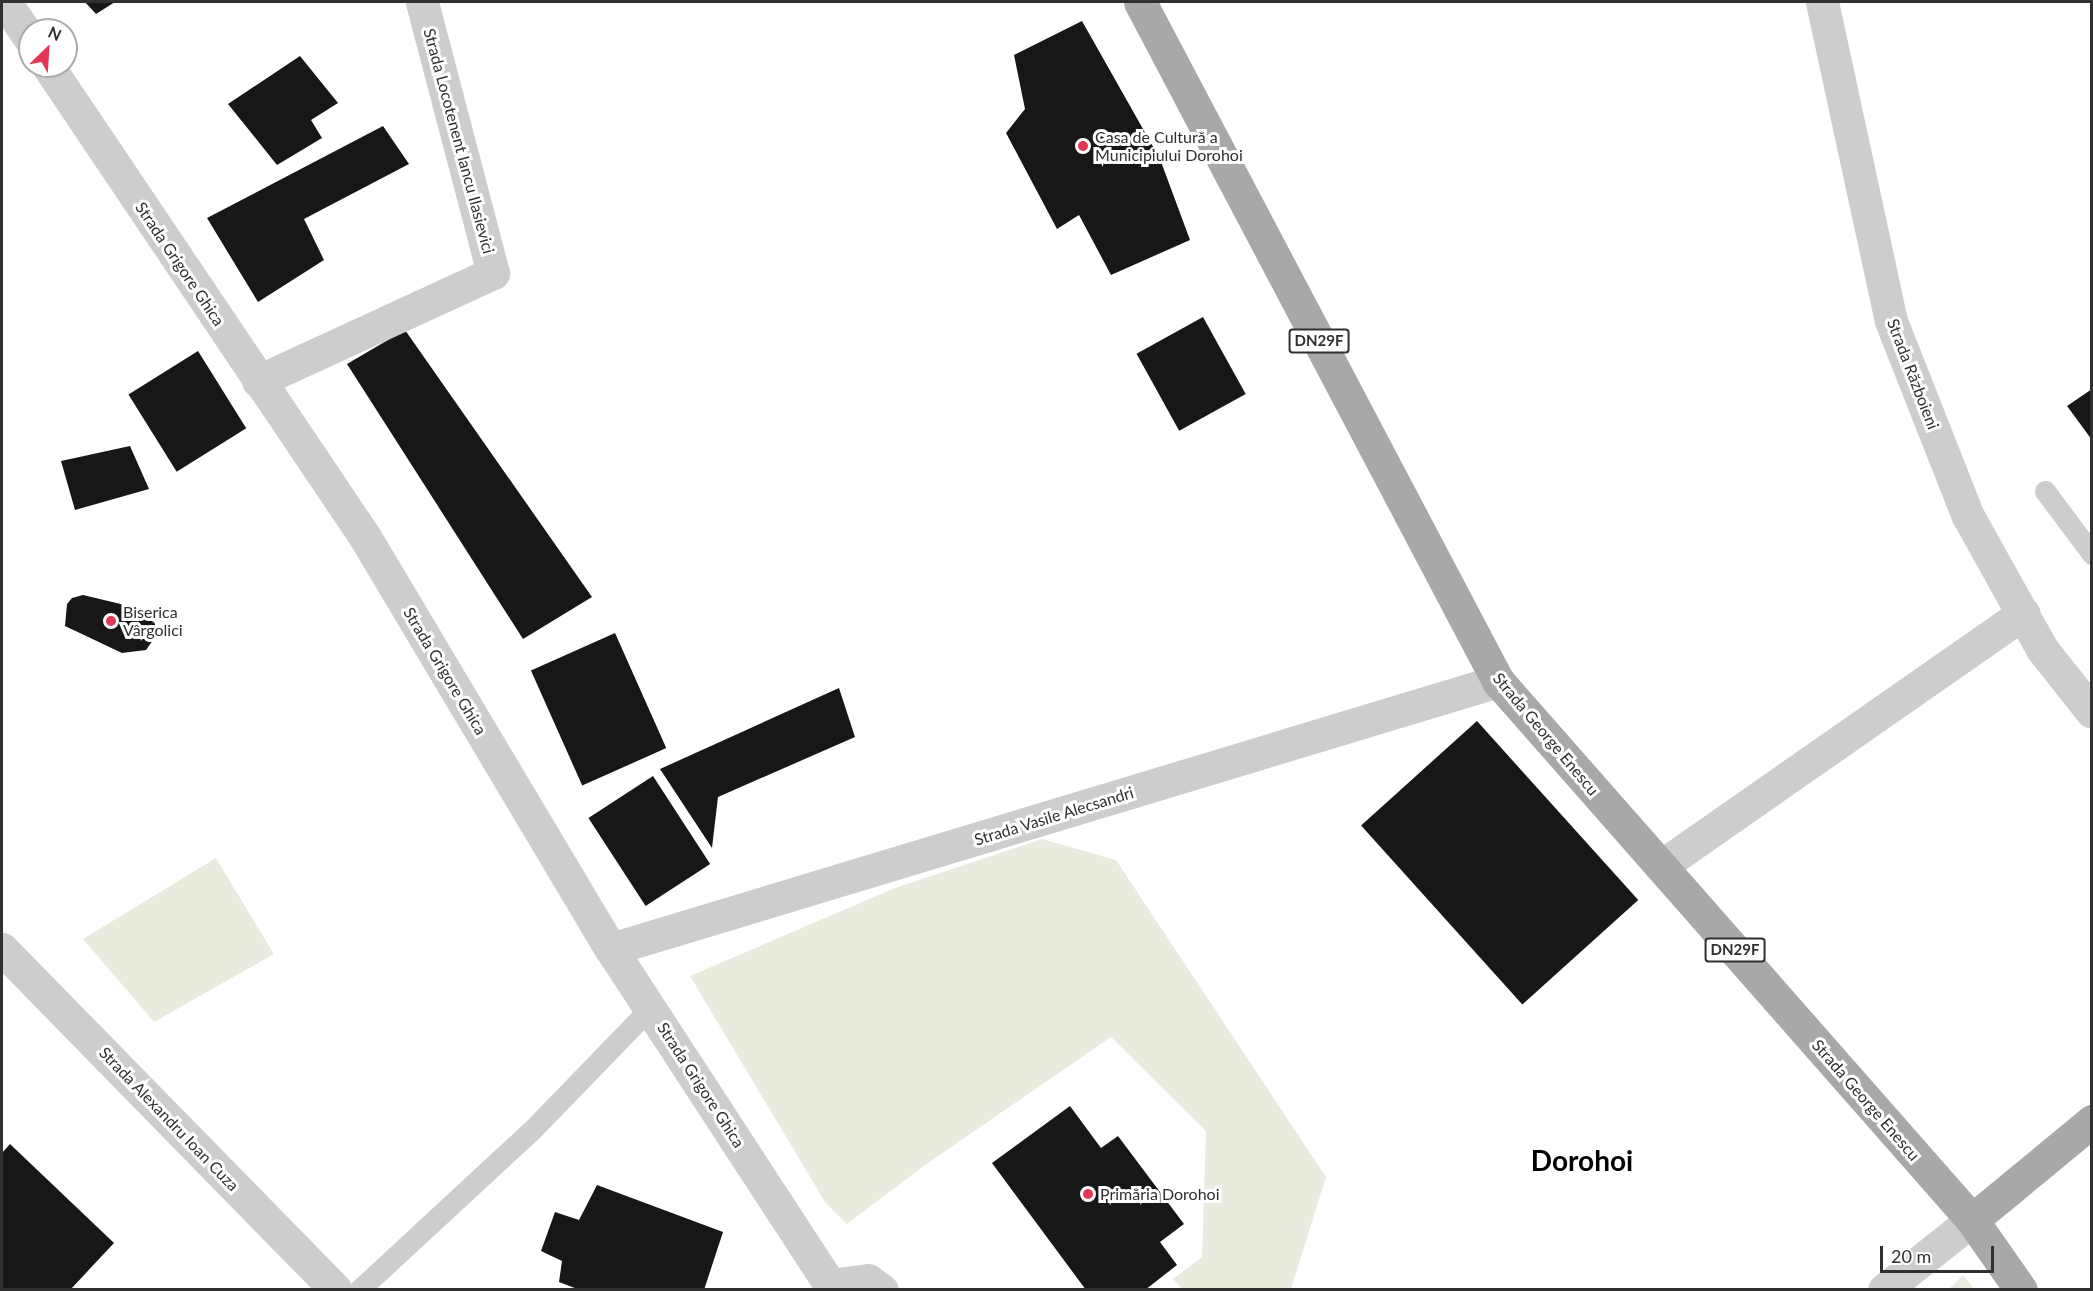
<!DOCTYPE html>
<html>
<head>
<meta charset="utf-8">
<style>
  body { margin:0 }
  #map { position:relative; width:2093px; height:1291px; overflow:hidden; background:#fff; font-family:Lato,sans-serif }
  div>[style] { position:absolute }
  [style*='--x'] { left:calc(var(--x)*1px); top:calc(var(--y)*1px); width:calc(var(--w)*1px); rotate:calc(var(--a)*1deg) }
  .green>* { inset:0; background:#e7ecde }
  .building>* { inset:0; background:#171717; transform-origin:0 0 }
  .service>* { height:21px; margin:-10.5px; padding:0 10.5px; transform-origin:10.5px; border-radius:10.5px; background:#cdcdcd }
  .minor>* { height:33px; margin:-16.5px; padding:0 16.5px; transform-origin:16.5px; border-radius:16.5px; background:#cdcdcd }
  .tertiary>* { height:33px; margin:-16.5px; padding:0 16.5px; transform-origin:16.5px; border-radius:16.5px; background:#cdcdcd }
  .primary>* { height:33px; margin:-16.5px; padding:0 16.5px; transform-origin:16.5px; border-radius:16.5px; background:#a8a8a8 }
  .dots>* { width:16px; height:16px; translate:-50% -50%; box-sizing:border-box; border:3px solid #fff; border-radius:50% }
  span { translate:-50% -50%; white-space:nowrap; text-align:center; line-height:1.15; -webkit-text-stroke:6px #fff; paint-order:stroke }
  .shield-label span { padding:2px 4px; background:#fff; border:2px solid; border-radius:4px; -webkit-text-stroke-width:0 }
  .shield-label { font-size:15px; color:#303030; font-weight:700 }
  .poi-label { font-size:16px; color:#303030 }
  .left { translate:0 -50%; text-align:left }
  .street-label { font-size:16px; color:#303030 }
  .town-label { font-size:28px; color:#000; font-weight:700 }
  .frame { position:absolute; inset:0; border:3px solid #303030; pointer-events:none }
  .north { position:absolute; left:18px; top:18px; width:60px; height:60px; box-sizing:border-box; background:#fff; border:2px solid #acacac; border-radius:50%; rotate:25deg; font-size:16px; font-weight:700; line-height:24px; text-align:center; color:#303030 }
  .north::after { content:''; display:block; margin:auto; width:21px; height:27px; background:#e23656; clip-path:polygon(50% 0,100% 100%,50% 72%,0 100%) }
  .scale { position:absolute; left:1880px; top:1246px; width:114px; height:27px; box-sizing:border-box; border:3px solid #303030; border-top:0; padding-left:8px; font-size:18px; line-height:21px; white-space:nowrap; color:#303030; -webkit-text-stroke:4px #fff; paint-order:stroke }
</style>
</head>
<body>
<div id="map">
  <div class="green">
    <div style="clip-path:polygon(1042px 839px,1116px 860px,1326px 1177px,1291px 1289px,1182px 1289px,1173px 1279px,1202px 1257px,1206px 1131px,1111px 1037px,925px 1165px,847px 1224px,825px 1202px,690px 976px,895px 888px)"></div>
    <div style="clip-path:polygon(216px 858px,274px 954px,154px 1022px,83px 939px)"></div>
    <div style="clip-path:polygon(1963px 1275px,1974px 1289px,1949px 1289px)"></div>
  </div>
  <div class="building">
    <div style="clip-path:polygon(85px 2px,115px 2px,96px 14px)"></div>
    <div style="clip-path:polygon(1082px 21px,1160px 159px,1190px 240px,1111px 275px,1079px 215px,1057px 229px,1006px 133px,1025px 109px,1014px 55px)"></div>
    <div style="clip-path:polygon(300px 56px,338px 103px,311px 120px,322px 138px,277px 165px,228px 104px)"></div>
    <div style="clip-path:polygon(383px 126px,409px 164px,304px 219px,324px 260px,258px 302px,207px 218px)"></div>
    <div style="left:1203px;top:317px;width:88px;height:76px;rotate:61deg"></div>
    <div style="clip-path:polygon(405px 330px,592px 597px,523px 639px,347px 364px)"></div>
    <div style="left:198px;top:351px;width:91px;height:82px;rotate:58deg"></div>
    <div style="clip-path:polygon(2092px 389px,2092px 440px,2067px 406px)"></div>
    <div style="clip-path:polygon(130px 446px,149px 489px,75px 510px,61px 461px)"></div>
    <div style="clip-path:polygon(83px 595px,150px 611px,158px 633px,146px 650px,122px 653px,65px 626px,67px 604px,72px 598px)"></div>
    <div style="left:615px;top:633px;width:126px;height:92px;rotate:66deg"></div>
    <div style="clip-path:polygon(839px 688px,855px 737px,718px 797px,712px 848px,660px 769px)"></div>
    <div style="left:1477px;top:721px;width:241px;height:156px;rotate:48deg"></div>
    <div style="left:653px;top:776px;width:105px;height:77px;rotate:57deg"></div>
    <div style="clip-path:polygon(1070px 1106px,1101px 1148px,1118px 1136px,1184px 1224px,1160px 1242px,1177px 1265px,1145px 1290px,1086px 1290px,992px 1163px)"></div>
    <div style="clip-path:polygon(10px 1144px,114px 1243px,70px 1290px,2px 1290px,2px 1153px)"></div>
    <div style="clip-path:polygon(597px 1185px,723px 1232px,704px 1290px,580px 1290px,559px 1282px,562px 1261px,541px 1251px,555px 1212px,579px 1220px)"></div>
  </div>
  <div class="service">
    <div style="--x:2045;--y:491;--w:79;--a:53.3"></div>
    <div style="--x:359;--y:1290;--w:234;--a:-42.8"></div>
    <div style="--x:531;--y:1131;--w:173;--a:-45.9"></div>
  </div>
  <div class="minor">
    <div style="--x:5;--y:2;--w:45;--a:56"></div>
    <div style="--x:1822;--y:2;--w:326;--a:77.8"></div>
    <div style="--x:1891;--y:321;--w:210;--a:68.5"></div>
    <div style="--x:1968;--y:516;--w:152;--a:60.9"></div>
    <div style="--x:2042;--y:649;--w:80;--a:51.6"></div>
    <div style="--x:48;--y:66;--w:568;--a:56.06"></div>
    <div style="--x:365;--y:537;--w:480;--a:59.2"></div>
    <div style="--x:611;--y:949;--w:401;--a:56.9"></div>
    <div style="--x:830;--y:1285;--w:38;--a:-7"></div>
    <div style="--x:868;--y:1280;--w:17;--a:36"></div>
    <div style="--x:258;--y:381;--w:259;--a:-24.7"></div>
    <div style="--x:493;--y:273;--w:280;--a:-104.7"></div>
    <div style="--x:1661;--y:866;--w:442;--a:-34.9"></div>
    <div style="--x:611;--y:949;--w:927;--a:-16.81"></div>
    <div style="--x:1884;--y:1290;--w:112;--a:-38.5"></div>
  </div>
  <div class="tertiary">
    <div style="--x:2;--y:949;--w:477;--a:45.6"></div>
  </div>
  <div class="primary">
    <div style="--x:1140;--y:2;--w:768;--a:62.2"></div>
    <div style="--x:1498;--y:681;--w:718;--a:48.67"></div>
    <div style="--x:1972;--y:1220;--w:85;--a:55"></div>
    <div style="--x:1972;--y:1220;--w:156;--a:-39.5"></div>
  </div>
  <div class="dots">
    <div style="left:1083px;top:146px;background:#e23656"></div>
    <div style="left:111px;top:621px;background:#e23656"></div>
    <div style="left:1088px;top:1194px;background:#e23656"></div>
  </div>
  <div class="shield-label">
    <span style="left:1319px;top:341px">DN29F</span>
    <span style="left:1735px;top:950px">DN29F</span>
  </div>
  <div class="poi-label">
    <span class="left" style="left:1095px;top:146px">Casa de Cultură a<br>Municipiului Dorohoi</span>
    <span class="left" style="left:123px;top:621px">Biserica<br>Vârgolici</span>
    <span class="left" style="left:1100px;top:1194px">Primăria Dorohoi</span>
  </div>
  <div class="street-label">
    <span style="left:459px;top:141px;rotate:75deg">Strada Locotenent Iancu Ilasievici</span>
    <span style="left:180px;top:264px;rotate:56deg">Strada Grigore Ghica</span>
    <span style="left:1913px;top:374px;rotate:69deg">Strada Războieni</span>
    <span style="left:445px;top:671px;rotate:59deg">Strada Grigore Ghica</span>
    <span style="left:1546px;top:734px;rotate:50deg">Strada George Enescu</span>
    <span style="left:1054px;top:816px;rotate:-17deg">Strada Vasile Alecsandri</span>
    <span style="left:701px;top:1085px;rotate:57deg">Strada Grigore Ghica</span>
    <span style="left:1866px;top:1100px;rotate:49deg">Strada George Enescu</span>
    <span style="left:169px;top:1119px;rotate:46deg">Strada Alexandru Ioan Cuza</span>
  </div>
  <div class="town-label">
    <span style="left:1582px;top:1160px">Dorohoi</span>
  </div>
  <div class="frame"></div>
  <div class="north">N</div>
  <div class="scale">20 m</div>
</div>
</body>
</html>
